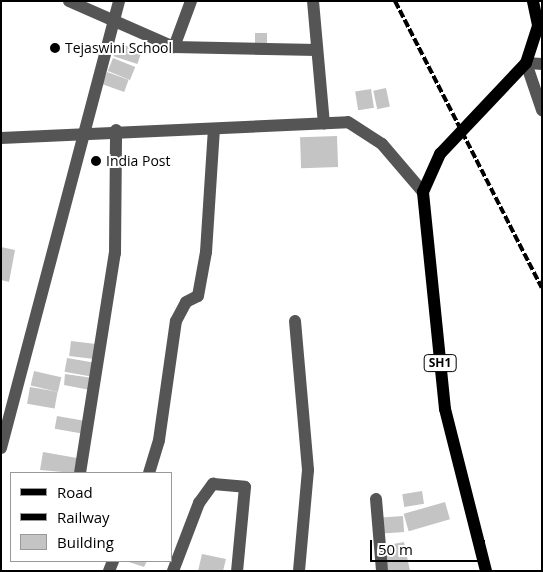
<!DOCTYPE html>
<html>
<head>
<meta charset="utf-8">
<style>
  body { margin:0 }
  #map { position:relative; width:543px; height:572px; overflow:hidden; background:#fff; font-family:"Open Sans",sans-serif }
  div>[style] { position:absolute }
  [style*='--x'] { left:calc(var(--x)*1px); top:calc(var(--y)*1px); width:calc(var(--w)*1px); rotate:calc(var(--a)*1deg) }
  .building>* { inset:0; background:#c4c4c4; transform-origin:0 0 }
  .minor>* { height:12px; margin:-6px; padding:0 6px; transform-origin:6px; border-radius:6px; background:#555 }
  .major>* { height:12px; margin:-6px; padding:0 6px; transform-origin:6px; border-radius:6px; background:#000 }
  .rail>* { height:4px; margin-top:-2px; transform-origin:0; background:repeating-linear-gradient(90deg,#000 0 8px,transparent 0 10.5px) }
  .dots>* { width:14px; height:14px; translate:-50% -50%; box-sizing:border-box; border:2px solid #fff; border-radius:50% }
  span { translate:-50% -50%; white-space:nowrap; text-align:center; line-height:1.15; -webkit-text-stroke:4px #fff; paint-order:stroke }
  .shield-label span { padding:1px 4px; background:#fff; border:1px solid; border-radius:4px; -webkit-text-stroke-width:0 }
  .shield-label { font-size:12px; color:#000; font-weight:700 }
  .poi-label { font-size:14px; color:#000 }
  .left { translate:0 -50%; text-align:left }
  .frame { position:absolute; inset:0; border:2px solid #000; pointer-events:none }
  .legend { position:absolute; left:10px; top:472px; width:162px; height:90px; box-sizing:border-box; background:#fff; border:1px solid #999; margin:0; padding:6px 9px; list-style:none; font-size:15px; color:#000 }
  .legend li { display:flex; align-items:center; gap:10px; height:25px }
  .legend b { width:25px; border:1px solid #999 }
  .scale { position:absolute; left:370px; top:540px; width:115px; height:22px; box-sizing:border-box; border:2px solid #000; border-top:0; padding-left:6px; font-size:15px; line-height:18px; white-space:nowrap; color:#000; -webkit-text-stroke:4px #fff; paint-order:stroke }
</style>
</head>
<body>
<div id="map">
  <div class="building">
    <div style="left:255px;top:33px;width:12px;height:22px"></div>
    <div style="left:118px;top:43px;width:25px;height:14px;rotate:18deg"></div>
    <div style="left:113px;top:58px;width:24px;height:14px;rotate:22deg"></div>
    <div style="left:107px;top:72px;width:23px;height:13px;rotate:20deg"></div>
    <div style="left:386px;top:88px;width:19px;height:13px;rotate:78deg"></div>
    <div style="left:371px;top:89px;width:19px;height:16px;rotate:81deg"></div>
    <div style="left:337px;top:136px;width:31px;height:37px;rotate:88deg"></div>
    <div style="clip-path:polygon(1px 247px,15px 250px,9px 282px,1px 280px)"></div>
    <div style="left:71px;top:341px;width:25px;height:15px;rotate:7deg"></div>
    <div style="left:67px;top:358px;width:28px;height:14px;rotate:10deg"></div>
    <div style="left:34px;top:371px;width:28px;height:15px;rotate:13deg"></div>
    <div style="clip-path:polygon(65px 374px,93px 378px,90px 390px,64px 385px)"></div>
    <div style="left:30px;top:387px;width:28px;height:17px;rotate:10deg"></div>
    <div style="left:57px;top:416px;width:29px;height:13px;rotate:10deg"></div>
    <div style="clip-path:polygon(43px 452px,77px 458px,74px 473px,40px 470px)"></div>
    <div style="left:422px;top:491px;width:13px;height:20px;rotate:81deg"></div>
    <div style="left:445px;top:502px;width:18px;height:43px;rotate:74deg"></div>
    <div style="left:403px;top:516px;width:16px;height:25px;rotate:86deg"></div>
    <div style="clip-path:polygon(404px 542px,410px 571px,388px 571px,383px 546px)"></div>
    <div style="clip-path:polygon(202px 554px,226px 559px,223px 571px,198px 571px)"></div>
    <div style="clip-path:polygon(126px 561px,147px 561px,144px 567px)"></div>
  </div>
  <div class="minor">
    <div style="--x:69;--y:1;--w:115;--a:23.7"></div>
    <div style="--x:174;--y:47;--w:49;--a:-69.7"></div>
    <div style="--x:313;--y:1;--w:123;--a:84.9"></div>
    <div style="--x:174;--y:47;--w:143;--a:1.2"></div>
    <div style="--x:542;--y:64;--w:16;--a:-176"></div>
    <div style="--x:526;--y:63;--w:50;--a:71.2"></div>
    <div style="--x:1;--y:138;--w:347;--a:-2.6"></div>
    <div style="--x:348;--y:122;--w:40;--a:32.9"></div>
    <div style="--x:382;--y:144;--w:63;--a:49.5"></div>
    <div style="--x:295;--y:321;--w:150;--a:85"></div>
    <div style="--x:308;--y:470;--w:101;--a:95.1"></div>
    <div style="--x:1;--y:448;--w:462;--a:-75.2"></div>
    <div style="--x:80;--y:473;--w:223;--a:-81"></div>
    <div style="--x:115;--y:253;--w:123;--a:-89.5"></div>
    <div style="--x:149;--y:473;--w:34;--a:-73"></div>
    <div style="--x:159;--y:440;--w:120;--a:-81.9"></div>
    <div style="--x:176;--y:321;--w:21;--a:-62"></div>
    <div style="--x:186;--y:302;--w:13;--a:-27"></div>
    <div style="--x:198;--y:296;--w:45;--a:-79.7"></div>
    <div style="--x:206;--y:252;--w:123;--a:-86.3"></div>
    <div style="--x:376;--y:499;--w:72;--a:85.2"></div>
    <div style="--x:109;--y:571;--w:11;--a:-68"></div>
    <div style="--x:173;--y:571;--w:73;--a:-69.1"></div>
    <div style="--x:199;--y:503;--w:24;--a:-54"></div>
    <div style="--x:213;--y:484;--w:32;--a:5"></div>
    <div style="--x:245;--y:487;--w:84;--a:95.4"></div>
  </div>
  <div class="major">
    <div style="--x:486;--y:571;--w:167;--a:-104.2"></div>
    <div style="--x:445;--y:409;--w:218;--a:-95.8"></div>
    <div style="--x:423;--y:192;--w:42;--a:-65.9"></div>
    <div style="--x:440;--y:154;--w:125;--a:-46.6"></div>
    <div style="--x:526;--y:63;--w:40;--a:-72"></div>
    <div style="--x:538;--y:25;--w:25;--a:-102"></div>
  </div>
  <div class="rail">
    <div style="--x:395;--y:1;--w:322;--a:62.9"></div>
  </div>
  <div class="dots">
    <div style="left:55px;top:48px;background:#000"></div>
    <div style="left:96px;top:161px;background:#000"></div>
  </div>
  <div class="shield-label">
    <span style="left:440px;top:363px">SH1</span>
  </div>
  <div class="poi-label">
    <span class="left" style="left:65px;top:48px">Tejaswini School</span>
    <span class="left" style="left:106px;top:161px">India Post</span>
  </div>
  <div class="frame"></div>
  <ul class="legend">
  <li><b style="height:6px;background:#000"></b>Road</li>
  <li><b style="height:6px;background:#000"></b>Railway</li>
  <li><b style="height:14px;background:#c4c4c4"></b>Building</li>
  </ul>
  <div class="scale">50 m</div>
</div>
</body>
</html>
